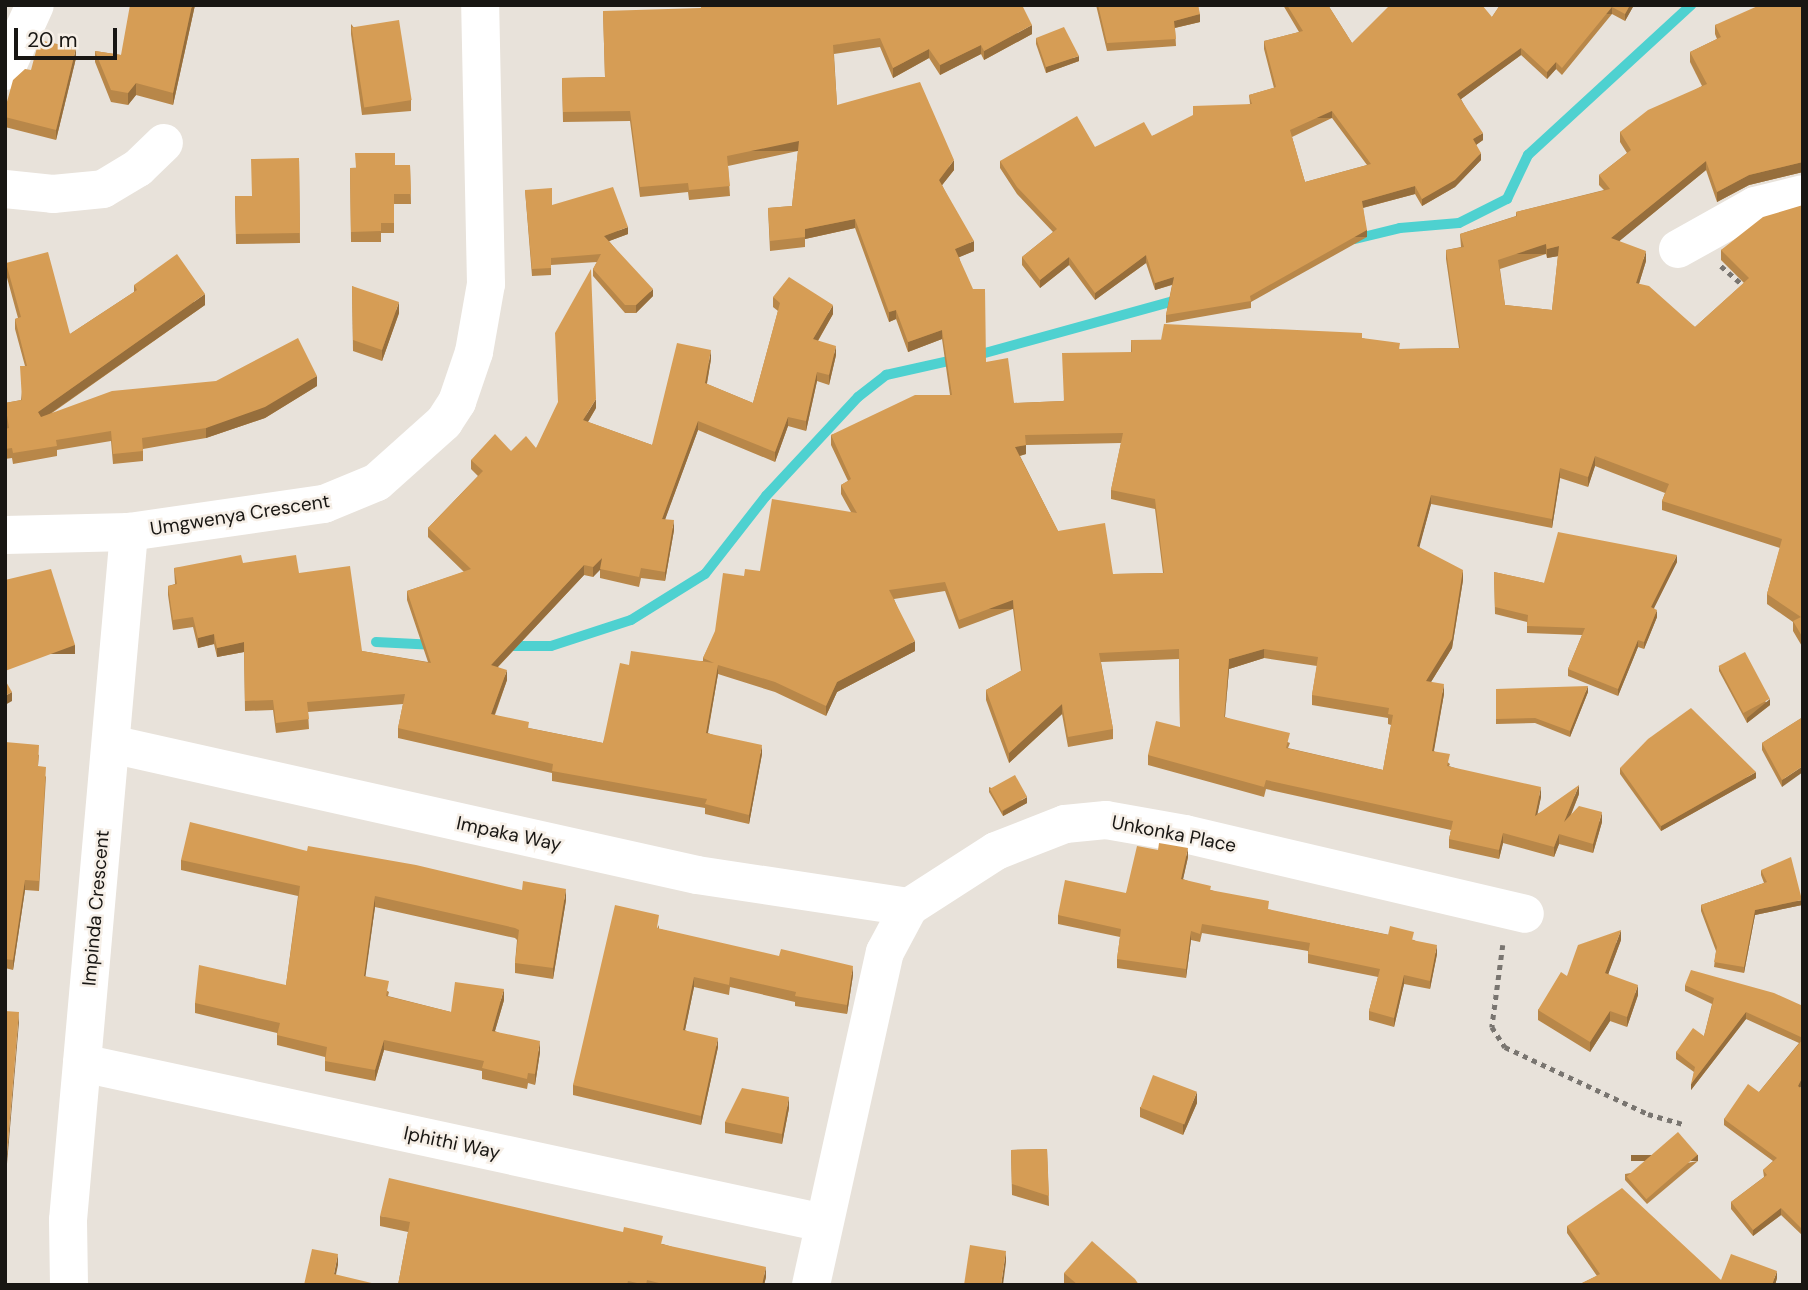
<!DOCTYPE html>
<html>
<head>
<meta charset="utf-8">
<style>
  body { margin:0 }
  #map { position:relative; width:1808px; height:1290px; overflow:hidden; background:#e8e2da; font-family:"DM Sans",sans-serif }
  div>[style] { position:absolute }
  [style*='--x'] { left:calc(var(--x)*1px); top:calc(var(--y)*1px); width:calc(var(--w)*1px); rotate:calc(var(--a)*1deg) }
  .stream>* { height:10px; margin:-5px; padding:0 5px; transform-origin:5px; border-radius:5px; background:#4ed1d0 }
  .path>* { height:4.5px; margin-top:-2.25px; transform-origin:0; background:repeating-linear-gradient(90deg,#797570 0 5px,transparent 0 10px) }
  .street>* { height:38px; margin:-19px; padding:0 19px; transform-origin:19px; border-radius:19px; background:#fff }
  .wall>* { inset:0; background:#b88749 }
  .shaded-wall>* { inset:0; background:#966e3c; transform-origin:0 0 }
  .building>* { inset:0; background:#d69d55; transform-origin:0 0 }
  span { translate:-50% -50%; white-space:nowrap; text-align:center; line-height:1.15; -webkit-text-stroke:5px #f6efe7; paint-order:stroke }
  .street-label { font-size:19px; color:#181613 }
  .frame { position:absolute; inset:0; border:7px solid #181613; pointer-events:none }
  .scale { position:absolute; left:14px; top:28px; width:103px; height:32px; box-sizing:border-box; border:4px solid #181613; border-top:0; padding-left:9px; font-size:21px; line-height:24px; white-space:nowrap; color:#181613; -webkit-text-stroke:5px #f6efe7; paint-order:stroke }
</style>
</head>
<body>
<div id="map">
  <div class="stream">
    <div style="--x:1355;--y:239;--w:46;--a:-13.7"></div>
    <div style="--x:1400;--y:228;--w:59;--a:-4.8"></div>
    <div style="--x:1459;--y:223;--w:54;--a:-26.6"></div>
    <div style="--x:1507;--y:199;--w:49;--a:-64.5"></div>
    <div style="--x:1528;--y:155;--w:222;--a:-42.6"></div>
    <div style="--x:974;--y:356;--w:215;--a:-15.4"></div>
    <div style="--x:376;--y:642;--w:60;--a:2.9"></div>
    <div style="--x:504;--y:646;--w:47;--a:0"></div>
    <div style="--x:551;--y:646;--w:84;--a:-18"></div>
    <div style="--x:631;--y:620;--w:87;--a:-31.9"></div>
    <div style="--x:705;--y:574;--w:99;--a:-52"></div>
    <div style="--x:766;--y:496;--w:135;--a:-47.1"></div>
    <div style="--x:858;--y:397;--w:36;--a:-38"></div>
    <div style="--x:886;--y:375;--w:74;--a:-12.5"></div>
  </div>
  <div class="path">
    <div style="--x:1721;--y:266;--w:33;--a:41"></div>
    <div style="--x:1503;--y:945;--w:83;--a:97.6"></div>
    <div style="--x:1492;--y:1027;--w:24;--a:57"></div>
    <div style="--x:1505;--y:1047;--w:158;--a:25.1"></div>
    <div style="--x:1648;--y:1114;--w:36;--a:16"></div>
  </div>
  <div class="street">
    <div style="--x:5;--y:71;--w:72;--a:-65.6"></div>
    <div style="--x:5;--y:189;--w:48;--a:5.9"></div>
    <div style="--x:53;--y:194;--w:50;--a:-5.7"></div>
    <div style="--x:103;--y:189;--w:41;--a:-31"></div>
    <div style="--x:138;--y:168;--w:36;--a:-44"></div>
    <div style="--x:1678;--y:249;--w:88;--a:-29.2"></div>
    <div style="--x:1755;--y:206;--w:49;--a:-14"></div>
    <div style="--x:5;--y:535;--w:124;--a:-1.4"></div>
    <div style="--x:129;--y:532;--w:197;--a:-8.2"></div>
    <div style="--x:324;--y:504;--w:57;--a:-22.5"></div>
    <div style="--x:377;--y:482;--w:90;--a:-41.8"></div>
    <div style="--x:444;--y:422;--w:24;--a:-57"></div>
    <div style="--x:457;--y:402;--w:53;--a:-71.2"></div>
    <div style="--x:474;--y:352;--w:69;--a:-80"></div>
    <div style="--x:486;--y:284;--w:279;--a:-91.2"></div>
    <div style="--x:111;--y:744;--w:600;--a:12.6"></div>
    <div style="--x:697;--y:875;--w:214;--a:8.6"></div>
    <div style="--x:82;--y:1063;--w:758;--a:12.18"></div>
    <div style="--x:69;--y:1285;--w:65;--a:-90.9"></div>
    <div style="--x:68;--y:1220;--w:691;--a:-84.93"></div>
    <div style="--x:811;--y:1285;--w:341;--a:-77.5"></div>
    <div style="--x:885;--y:952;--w:51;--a:-61.9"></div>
    <div style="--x:909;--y:907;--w:103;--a:-32.8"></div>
    <div style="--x:996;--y:851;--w:74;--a:-21.4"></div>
    <div style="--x:1065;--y:824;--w:41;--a:-5.6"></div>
    <div style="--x:1106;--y:820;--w:80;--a:10"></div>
    <div style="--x:1185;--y:834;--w:349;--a:13.2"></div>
  </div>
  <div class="wall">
    <div style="clip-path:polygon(195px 5px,173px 105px,136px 95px,128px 105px,111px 102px,95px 62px,95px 51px,121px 55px)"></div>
    <div style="clip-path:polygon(1096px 5px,1198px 5px,1200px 22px,1175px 28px,1176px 46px,1107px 51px)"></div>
    <div style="clip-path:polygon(evenodd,1283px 5px,1328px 5px,1352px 43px,1492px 17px,1500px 5px,1634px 5px,1625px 21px,1612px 14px,1562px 75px,1556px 69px,1547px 79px,1521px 55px,1461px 99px,1483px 140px,1476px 145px,1481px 160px,1455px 187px,1422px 206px,1415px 194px,1363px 208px,1367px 237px,1251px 302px,1251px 308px,1166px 323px,1166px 315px,1172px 285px,1155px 290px,1146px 263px,1095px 300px,1069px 265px,1040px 288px,1022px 265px,1022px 257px,1053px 232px,1017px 194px,1000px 168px,1000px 161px,1095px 147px,1152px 136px,1250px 104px,1249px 95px,1274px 88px,1264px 49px,1264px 41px,1299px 32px,1283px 5px,1332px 118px,1367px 165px,1305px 182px,1292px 137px,1332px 118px)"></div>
    <div style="clip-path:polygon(evenodd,1803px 5px,1803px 172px,1749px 185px,1717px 202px,1706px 170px,1619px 241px,1646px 261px,1639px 284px,1695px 327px,1744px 283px,1721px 260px,1721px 250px,1803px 205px,1803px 648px,1793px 631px,1793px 622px,1767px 604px,1767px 594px,1780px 548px,1662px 510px,1662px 501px,1665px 493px,1595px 466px,1588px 487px,1560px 478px,1552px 528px,1431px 504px,1419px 547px,1463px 580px,1452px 648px,1431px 682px,1444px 694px,1434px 751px,1450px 764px,1449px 766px,1541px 797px,1537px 814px,1579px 794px,1571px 815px,1602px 822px,1593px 853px,1559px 844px,1554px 857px,1503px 843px,1499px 859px,1449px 848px,1449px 839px,1451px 830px,1266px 789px,1264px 797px,1148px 765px,1148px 755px,1180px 727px,1179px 659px,1101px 662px,1113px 729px,1113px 739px,1068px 747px,1062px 714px,1009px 763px,986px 700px,986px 690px,1021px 671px,1013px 609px,959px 629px,945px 591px,894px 599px,915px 651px,837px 692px,826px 716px,775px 692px,718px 674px,708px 733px,762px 754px,749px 824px,705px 814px,705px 808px,552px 781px,552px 773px,398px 738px,398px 728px,403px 704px,308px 712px,309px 729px,276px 733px,273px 710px,245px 711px,244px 652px,217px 657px,214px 644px,198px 648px,193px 627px,173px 630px,168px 595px,168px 586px,175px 584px,174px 568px,243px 563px,299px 573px,362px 651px,428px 662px,407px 600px,407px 591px,464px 572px,428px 537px,428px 528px,478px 476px,471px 469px,471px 460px,511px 451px,536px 448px,596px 408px,588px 422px,652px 445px,711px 359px,707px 384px,753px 403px,778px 311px,773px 307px,773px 297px,833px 314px,818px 341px,836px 355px,829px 385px,817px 381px,806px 431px,788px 426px,775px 462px,698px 430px,665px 519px,674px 530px,665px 581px,641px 578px,639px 587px,600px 578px,600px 569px,593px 577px,584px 575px,498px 667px,507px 680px,495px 715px,529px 728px,603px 743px,629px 665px,703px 661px,703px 658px,744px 576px,760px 571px,851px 512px,841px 494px,841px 485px,848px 481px,831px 445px,831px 435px,950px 395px,942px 339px,908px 352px,896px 319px,889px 322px,855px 228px,805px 239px,805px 247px,770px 251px,768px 208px,792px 206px,798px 151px,728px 166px,730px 196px,689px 200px,688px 192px,640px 197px,630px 121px,563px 122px,562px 78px,605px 77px,603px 11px,1032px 34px,984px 60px,981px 54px,940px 75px,929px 58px,893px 78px,880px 47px,834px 54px,837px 105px,954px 170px,942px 185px,974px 251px,959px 257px,986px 362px,1014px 403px,1063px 401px,1131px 352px,1131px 340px,1362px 338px,1400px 349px,1459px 348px,1446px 259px,1446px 250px,1461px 247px,1460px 234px,1516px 216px,1516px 212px,1604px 190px,1599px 185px,1599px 175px,1627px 153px,1620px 142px,1620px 132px,1702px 86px,1690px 62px,1690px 52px,1717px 39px,1715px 34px,1715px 25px,1803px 5px,1546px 254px,1547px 258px,1558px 256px,1552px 310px,1505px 305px,1500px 269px,1546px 254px,1803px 5px,1121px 443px,1111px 490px,1111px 499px,1155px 509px,1163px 573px,1113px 574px,1058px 531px,1020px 456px,1026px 454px,1026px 445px,1121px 443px,1803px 5px,1264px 658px,1317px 666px,1312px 695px,1312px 705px,1388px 718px,1388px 724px,1391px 725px,1383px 770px,1288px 748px,1290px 743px,1225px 717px,1229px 669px,1264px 658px)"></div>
    <div style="clip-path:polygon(351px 24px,411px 100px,411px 111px,362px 115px,351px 34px)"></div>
    <div style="clip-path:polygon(1036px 38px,1079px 61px,1046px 73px,1036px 44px)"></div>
    <div style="clip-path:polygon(76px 58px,56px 140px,5px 127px,5px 109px,31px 70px)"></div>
    <div style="clip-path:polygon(299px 158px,300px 243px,236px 244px,235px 196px,252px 196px)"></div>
    <div style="clip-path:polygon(410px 165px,411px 204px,394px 204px,394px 233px,381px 233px,381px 242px,351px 242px,350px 168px)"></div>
    <div style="clip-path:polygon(525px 190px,552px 205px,628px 234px,609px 241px,653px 296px,636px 313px,625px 313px,593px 276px,593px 269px,597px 262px,551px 265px,551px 275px,532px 276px)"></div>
    <div style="clip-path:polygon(6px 263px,70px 334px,134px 292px,134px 285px,205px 305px,52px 413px,317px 386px,265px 418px,206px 438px,143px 449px,143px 461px,113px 464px,111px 441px,57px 450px,57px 456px,13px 464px,12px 458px,5px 459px,5px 429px,7px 429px,5px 416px,5px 403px,21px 400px,25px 366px,15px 329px,15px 319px,18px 318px,6px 274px)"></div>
    <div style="clip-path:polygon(352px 286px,399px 313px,382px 361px,353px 351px)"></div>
    <div style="clip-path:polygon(1677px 562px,1654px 608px,1657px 617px,1644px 649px,1638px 647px,1618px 696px,1568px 676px,1568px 669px,1582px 635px,1527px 633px,1527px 622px,1495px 614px,1494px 572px,1544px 583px)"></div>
    <div style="clip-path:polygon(1719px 666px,1770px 705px,1747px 723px,1719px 671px)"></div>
    <div style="clip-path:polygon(1496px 689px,1588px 692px,1570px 737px,1535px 723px,1496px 724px)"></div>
    <div style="clip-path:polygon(1803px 717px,1782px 787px,1762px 750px,1762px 743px)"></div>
    <div style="clip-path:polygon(5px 742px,39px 755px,38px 766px,46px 777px,39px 891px,25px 890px,13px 970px,5px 968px)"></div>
    <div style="clip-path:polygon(1620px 768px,1756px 778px,1661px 831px,1620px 774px)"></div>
    <div style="clip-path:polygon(989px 787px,1027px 803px,1003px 816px,989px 792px)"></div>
    <div style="clip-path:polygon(1158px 850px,1188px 857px,1183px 879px,1211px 890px,1269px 910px,1414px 940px,1437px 954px,1430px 989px,1404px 984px,1394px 1027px,1369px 1020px,1369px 1011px,1378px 977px,1308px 963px,1308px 951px,1202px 933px,1200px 942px,1191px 940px,1186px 978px,1117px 968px,1117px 959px,1120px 937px,1058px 924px,1058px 915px,1126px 893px)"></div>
    <div style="clip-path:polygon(307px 851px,566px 900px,553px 979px,515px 973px,515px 963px,517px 940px,515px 938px,375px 907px,365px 976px,389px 992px,388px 996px,451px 1012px,504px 1000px,495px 1031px,540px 1052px,535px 1085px,528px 1083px,527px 1089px,482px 1079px,482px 1071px,384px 1050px,375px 1081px,325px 1071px,325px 1057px,277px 1045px,277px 1033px,195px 1013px,195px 1003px,286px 985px,298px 896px,181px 870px,181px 860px)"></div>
    <div style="clip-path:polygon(1761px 870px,1802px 905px,1755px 915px,1744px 973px,1714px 967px,1716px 951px,1701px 911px,1701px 905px,1764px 883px,1761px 875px)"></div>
    <div style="clip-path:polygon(659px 925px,659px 929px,853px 975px,847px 1014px,795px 1006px,795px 1002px,730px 987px,729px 995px,694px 987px,685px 1030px,718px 1047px,701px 1125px,573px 1095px,573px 1085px)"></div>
    <div style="clip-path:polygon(1621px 940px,1608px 974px,1638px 995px,1627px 1027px,1610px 1021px,1590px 1052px,1538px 1020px,1538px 1010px,1567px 976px)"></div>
    <div style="clip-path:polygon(1685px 985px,1803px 1006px,1803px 1082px,1800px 1088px,1803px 1090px,1803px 1236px,1781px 1215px,1753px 1236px,1731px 1209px,1731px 1202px,1764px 1177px,1763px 1170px,1773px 1161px,1724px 1125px,1724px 1119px,1759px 1092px,1799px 1043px,1746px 1019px,1691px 1090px,1694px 1072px,1676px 1059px,1676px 1052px,1704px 1036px,1712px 1004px,1685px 991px)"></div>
    <div style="clip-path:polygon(1197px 1103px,1183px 1135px,1140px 1117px,1140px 1107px)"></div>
    <div style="clip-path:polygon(789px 1108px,782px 1144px,725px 1133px,725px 1122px)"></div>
    <div style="clip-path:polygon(1047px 1149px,1049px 1206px,1012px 1195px,1011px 1150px)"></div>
    <div style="clip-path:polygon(1698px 1161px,1647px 1204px,1625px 1180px,1625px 1174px)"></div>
    <div style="clip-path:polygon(380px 1216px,663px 1244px,766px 1277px,764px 1285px,398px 1285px,408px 1232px,380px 1226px)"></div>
    <div style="clip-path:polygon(1567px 1226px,1721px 1280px,1777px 1278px,1775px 1285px,1578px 1285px,1597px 1276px,1567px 1233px)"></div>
    <div style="clip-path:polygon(1064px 1273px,1139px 1285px,1064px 1285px)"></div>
  </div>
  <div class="shaded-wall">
    <div style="clip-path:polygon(192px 5px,195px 5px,173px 105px,173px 93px)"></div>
    <div style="clip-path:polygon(1630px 5px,1634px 5px,1625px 21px,1625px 14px)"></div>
    <div style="left:1612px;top:7px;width:7px;height:79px;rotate:90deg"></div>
    <div style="clip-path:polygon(1200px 14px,1200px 22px,1174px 28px,1174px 21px)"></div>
    <div style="clip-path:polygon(1032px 25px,1032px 34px,984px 60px,984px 51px)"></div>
    <div style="clip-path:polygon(981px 45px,981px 54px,940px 75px,940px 65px)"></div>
    <div style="clip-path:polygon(76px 48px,76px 58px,56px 140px,56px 130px)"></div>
    <div style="clip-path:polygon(1521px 48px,1521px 55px,1457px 102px,1457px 94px)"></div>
    <div style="clip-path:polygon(929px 49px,929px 58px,893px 78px,893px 68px)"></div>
    <div style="clip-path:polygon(1079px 56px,1079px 61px,1046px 73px,1046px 67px)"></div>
    <div style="clip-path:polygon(1556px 62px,1556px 69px,1547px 79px,1547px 72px)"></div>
    <div style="clip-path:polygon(136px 83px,136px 95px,128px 105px,128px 93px)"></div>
    <div style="left:1332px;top:111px;width:7px;height:46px;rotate:90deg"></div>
    <div style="clip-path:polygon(1483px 133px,1483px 140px,1473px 147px,1473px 139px)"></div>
    <div style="left:799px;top:141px;width:10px;height:74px;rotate:90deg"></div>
    <div style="clip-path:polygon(1481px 153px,1481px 160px,1455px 187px,1422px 206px,1422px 199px)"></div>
    <div style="clip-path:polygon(954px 160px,954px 170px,939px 189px,939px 180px)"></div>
    <div style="clip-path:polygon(1706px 161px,1706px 170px,1611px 248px,1611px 238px)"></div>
    <div style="clip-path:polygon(1803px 162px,1803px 172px,1749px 185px,1717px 202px,1717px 192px,1749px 175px)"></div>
    <div style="clip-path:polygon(1415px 186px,1415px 194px,1362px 208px,1362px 201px)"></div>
    <div style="clip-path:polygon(855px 219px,855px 228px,805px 239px,805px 229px)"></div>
    <div style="clip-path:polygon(628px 227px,628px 234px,604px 243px,604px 236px)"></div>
    <div style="left:1367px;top:230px;width:7px;height:134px;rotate:90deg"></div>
    <div style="clip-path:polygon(974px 241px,974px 251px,955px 259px,955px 249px)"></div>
    <div style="left:1546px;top:244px;width:10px;height:51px;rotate:90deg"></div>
    <div style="clip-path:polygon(1559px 246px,1559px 256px,1547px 258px,1547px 249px)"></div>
    <div style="clip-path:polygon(1646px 251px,1646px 261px,1636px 293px,1636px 283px)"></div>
    <div style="clip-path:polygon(1146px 255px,1146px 263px,1095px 300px,1095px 293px)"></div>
    <div style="clip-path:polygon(1069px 257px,1069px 265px,1040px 288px,1040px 280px)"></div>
    <div style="clip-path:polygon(1174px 277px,1174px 284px,1155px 290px,1155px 283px)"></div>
    <div style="clip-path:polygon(653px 289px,653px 296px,636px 313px,636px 305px)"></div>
    <div style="clip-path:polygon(205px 294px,205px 305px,38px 422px,38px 412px)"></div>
    <div style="clip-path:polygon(399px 302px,399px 313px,382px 361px,382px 350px)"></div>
    <div style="clip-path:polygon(833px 305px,833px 314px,813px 349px,813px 339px)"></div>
    <div style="clip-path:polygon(896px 310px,896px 319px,889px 322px,889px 312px)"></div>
    <div style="clip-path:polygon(942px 330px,942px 339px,908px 352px,908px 342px)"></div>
    <div style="clip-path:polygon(836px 346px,836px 355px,829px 385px,829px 375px)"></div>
    <div style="clip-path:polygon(711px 350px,711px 359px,705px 393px,705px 383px)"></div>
    <div style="clip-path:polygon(817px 372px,817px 381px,806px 431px,806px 421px)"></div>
    <div style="clip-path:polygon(317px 376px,317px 386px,265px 418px,206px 438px,206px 428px)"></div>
    <div style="clip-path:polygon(596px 399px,596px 408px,583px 430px,583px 420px)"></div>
    <div style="clip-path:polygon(788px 417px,788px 426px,775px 462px,775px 452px)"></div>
    <div style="clip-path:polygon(698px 421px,698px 430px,662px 528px,662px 519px)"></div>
    <div style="clip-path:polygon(1026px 445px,1026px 454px,1015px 457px,1015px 447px)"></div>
    <div style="clip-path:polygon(1595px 456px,1595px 466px,1588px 487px,1588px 477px)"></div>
    <div style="clip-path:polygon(1560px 468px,1560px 478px,1552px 528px,1552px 519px)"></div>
    <div style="clip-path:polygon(1431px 495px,1431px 504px,1417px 556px,1417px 546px)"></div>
    <div style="clip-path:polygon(674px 520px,674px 530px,665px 581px,665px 572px)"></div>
    <div style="clip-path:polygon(1677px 555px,1677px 562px,1651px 614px,1651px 607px)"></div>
    <div style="clip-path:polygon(602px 558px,602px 568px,593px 577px,593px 567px)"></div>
    <div style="clip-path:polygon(584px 565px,584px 575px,491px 674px,491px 665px)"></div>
    <div style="clip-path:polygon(1463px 570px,1463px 580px,1452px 648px,1426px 690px,1426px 681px)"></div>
    <div style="left:1013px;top:600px;width:9px;height:58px;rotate:90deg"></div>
    <div style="clip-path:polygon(1657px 610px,1657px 617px,1644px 649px,1644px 642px)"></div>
    <div style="clip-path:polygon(214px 634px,214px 644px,198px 648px,198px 638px)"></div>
    <div style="clip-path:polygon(1638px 640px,1638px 647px,1618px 696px,1618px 689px)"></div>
    <div style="clip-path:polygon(915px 641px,915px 651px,837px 692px,826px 716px,826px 706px,837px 682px)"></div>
    <div style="clip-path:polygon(244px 642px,244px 652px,217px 657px,217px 648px)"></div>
    <div style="left:75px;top:645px;width:9px;height:75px;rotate:90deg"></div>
    <div style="clip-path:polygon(1264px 649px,1264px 658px,1229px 669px,1224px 727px,1229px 659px)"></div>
    <div style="clip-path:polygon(718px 665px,718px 674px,706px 742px,706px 733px)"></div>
    <div style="clip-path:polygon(507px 670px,507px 680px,491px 724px,491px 714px)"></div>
    <div style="clip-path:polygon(1444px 684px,1444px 694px,1432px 760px,1432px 751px)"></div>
    <div style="clip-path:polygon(1588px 686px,1588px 692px,1570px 737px,1570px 731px)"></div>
    <div style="clip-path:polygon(12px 692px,12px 701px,5px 705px,5px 696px)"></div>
    <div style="clip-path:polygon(1770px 699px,1770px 705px,1747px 723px,1747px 718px)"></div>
    <div style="clip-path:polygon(1062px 704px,1062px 714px,1009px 763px,1009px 753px)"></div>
    <div style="clip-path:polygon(762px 745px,762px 754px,749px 824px,749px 815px)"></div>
    <div style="clip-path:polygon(1803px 766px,1803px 772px,1782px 787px,1782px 780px)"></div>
    <div style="clip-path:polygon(1756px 772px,1756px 778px,1661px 831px,1661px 826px)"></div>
    <div style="clip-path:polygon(1579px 785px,1579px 794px,1564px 831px,1564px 822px)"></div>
    <div style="clip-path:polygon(1541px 787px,1541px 797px,1535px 826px,1535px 816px)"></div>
    <div style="clip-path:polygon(1027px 797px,1027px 803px,1003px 816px,1003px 811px)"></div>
    <div style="clip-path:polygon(1602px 812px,1602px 822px,1593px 853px,1593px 844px)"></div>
    <div style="clip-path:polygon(1503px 833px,1503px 843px,1499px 859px,1499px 850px)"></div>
    <div style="clip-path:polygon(1559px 834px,1559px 844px,1554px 857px,1554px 847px)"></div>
    <div style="clip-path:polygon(1188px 848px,1188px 857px,1181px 888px,1181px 879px)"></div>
    <div style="clip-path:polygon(25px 880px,25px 890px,13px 970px,13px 960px)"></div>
    <div style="clip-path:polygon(566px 889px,566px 900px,553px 979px,553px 968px)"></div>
    <div style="clip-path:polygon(375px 896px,375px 907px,364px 987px,364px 976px)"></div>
    <div style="clip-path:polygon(1802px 900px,1802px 905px,1755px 915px,1744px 973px,1744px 967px,1755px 910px)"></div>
    <div style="clip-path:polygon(1621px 930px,1621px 940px,1605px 983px,1605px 973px)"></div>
    <div style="clip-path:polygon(1191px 931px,1191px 940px,1186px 978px,1186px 969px)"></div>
    <div style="clip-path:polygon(1437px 945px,1437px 954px,1430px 989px,1430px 981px)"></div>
    <div style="clip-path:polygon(853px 966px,853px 975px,847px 1014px,847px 1005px)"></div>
    <div style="clip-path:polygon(1404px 975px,1404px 984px,1394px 1027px,1394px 1018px)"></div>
    <div style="clip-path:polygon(694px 977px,694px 987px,683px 1040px,683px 1030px)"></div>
    <div style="clip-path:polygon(1638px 985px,1638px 995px,1627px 1027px,1627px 1017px)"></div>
    <div style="clip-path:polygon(504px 989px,504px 1000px,492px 1041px,492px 1031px)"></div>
    <div style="clip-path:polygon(1610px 1011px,1610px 1021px,1590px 1052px,1590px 1042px)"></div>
    <div style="clip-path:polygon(19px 1012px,19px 1022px,5px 1187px,5px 1178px)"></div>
    <div style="clip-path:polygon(1746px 1012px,1746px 1019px,1691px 1090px,1691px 1084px)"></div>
    <div style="clip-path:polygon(718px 1038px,718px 1047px,701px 1125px,701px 1116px)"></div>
    <div style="clip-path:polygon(384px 1040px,384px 1050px,375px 1081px,375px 1070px)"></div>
    <div style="clip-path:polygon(540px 1041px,540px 1052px,535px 1085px,535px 1074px)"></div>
    <div style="clip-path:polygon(1803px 1076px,1803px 1082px,1798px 1093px,1798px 1086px)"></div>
    <div style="clip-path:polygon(1197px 1092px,1197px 1103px,1183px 1135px,1183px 1125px)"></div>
    <div style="clip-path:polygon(789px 1097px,789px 1108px,782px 1144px,782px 1134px)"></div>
    <div style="left:1698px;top:1155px;width:6px;height:67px;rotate:90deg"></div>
    <div style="clip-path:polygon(1781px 1208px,1781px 1215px,1753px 1236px,1753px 1230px)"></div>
    <div style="clip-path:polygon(1006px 1251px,1006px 1262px,1003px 1285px,1001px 1285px)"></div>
    <div style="clip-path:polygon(338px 1254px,338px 1265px,334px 1284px,334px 1274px)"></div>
    <div style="clip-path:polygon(766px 1267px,766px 1277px,764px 1285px,762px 1285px)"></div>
    <div style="clip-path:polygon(1777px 1271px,1777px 1278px,1775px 1285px,1772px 1285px)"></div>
  </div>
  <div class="building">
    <div style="clip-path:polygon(130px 5px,192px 5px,173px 93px,136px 83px,128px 93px,111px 90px,95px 51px,121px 55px)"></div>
    <div style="clip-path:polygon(evenodd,701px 5px,1022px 5px,1032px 25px,984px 51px,981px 45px,940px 65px,929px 49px,893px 68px,880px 38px,833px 45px,837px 105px,920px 82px,954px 160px,939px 180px,974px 241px,955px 249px,973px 289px,985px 289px,986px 362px,1008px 358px,1014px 403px,1064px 401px,1062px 353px,1132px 352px,1131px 340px,1161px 340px,1164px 324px,1362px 333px,1362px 338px,1400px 343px,1399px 349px,1460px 348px,1446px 250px,1464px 247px,1460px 234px,1517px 216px,1516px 212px,1610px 189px,1599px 175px,1631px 150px,1620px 132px,1648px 110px,1707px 84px,1690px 52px,1721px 37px,1715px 25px,1760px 5px,1803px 5px,1803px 162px,1749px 175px,1717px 192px,1706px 161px,1611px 238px,1646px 251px,1636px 283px,1649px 286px,1695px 327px,1749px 278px,1721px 250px,1763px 217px,1803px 205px,1803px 638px,1793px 621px,1801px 617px,1767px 594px,1782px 539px,1662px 501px,1669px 484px,1595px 456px,1588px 477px,1560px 468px,1552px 519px,1431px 495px,1417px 546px,1463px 570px,1452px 639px,1426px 681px,1444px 684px,1432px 751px,1450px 754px,1447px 766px,1541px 787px,1535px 816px,1579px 785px,1564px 822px,1579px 806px,1602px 812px,1593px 844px,1559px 834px,1554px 847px,1503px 833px,1499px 850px,1449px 839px,1453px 821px,1266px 780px,1264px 787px,1148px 755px,1156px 721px,1180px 727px,1179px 649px,1099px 653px,1113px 729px,1068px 737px,1062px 704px,1009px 753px,986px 690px,1022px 670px,1013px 600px,959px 620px,945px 582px,889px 590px,915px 641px,837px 682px,826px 706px,775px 682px,718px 665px,706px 733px,762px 745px,749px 815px,705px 804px,707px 799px,552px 771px,553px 764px,398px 728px,405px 694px,307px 702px,309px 719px,276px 723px,273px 700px,245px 701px,244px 642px,217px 648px,214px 634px,198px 638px,193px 617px,173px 620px,168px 586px,177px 584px,174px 568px,241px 555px,243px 563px,296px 555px,299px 573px,350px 566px,362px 651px,431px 663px,407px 591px,471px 569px,428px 528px,483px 471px,471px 460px,495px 434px,511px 451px,526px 436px,536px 448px,558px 402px,555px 333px,591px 269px,596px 399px,583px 420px,652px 445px,677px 343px,711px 350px,705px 383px,753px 403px,780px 303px,773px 297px,789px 277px,833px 305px,813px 339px,836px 346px,829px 375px,817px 372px,806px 421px,788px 417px,775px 452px,698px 421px,662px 519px,674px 520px,665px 572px,641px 568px,639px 577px,600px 569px,602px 558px,593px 567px,584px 565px,491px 665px,507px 670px,491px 714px,529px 722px,528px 728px,603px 743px,620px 663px,629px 665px,631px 651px,714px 663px,703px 658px,715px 631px,723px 573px,744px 576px,745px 569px,760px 571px,772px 499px,857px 513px,841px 485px,851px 479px,831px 435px,915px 395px,952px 395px,942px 330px,908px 342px,896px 310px,889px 312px,855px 219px,805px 229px,805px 237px,770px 241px,768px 208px,792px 206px,799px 141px,727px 156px,730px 186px,689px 190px,688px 183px,640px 187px,630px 111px,563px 112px,562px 78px,605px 77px,603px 11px,701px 8px,701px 5px,1546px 244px,1547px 249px,1559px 246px,1552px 310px,1505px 305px,1498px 260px,1546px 244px,701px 5px,1123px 433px,1111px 490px,1155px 499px,1164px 573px,1113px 574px,1105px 523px,1058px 531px,1015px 447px,1026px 445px,1025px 435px,1123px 433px,701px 5px,1264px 649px,1318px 657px,1312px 695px,1389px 708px,1388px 714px,1393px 715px,1383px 770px,1286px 748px,1290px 733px,1224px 717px,1229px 659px,1264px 649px)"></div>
    <div style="clip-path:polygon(1098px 5px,1198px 5px,1200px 14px,1174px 21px,1176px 39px,1107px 43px)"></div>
    <div style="clip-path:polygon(evenodd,1287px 5px,1328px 5px,1352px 43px,1390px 5px,1482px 5px,1492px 17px,1500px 5px,1630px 5px,1625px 14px,1612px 7px,1562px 68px,1556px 62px,1547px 72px,1521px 48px,1457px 94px,1483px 133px,1473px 139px,1481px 153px,1455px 180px,1422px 199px,1415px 186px,1362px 201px,1367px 230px,1250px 296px,1251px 301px,1166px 315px,1174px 277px,1155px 283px,1146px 255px,1095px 293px,1069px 257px,1040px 280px,1022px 257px,1057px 229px,1017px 187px,1000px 161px,1077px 116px,1095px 147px,1144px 122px,1152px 136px,1193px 115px,1193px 106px,1252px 104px,1249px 95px,1276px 87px,1264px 41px,1303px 31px,1287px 5px,1332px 111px,1371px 164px,1305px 182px,1290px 130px,1332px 111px)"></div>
    <div style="left:399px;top:20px;width:81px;height:48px;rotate:81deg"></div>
    <div style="clip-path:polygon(1064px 27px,1079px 56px,1046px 67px,1036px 38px)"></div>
    <div style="clip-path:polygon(39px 40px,76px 48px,56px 130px,5px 117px,5px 109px,13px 80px,25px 69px,31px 70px)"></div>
    <div style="clip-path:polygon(355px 153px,395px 153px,395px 165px,410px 165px,411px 194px,394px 194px,394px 223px,381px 223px,381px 231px,351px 232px,350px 168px,356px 168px)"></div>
    <div style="clip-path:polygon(299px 158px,300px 233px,236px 234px,235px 196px,252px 196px,251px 159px)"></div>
    <div style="clip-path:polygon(613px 187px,628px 227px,604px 236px,653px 289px,636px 305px,625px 305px,593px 269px,601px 254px,551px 258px,551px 268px,532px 269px,525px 190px,552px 188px,552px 205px)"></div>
    <div style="clip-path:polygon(48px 252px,70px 334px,137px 290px,134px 285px,177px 254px,205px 294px,38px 412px,41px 417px,112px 391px,216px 381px,298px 338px,317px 376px,265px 407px,206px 428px,142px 438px,143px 451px,113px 454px,111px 431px,56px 440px,57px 446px,13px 453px,12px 448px,5px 449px,5px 429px,9px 428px,5px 403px,22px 400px,20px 366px,27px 366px,15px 319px,21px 317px,6px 263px)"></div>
    <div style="clip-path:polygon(352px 286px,399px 302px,382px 350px,353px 340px)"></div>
    <div style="clip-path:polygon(1558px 532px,1677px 555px,1651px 607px,1657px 610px,1644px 642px,1638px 640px,1618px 689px,1568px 669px,1585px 628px,1527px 626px,1528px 615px,1495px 607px,1494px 572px,1544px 583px)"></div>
    <div style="clip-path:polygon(51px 569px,75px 645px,5px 671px,5px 580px)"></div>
    <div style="left:1745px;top:652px;width:53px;height:30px;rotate:62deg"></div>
    <div style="clip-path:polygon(5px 680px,12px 692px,5px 696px)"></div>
    <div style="clip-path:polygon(1588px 686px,1570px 731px,1535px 718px,1496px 719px,1496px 689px)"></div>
    <div style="clip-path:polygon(1691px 708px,1756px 772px,1661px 826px,1620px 768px,1648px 739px)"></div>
    <div style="clip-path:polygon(1803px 717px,1803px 766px,1782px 780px,1762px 743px)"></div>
    <div style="clip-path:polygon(5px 742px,39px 745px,38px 766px,46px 767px,39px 881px,25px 880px,13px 960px,5px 959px)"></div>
    <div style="left:1015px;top:775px;width:25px;height:29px;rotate:61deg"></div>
    <div style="clip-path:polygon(190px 822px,307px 851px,308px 846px,416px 865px,522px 890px,523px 881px,566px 889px,553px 968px,515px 963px,519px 930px,515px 928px,375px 896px,364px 976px,389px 981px,386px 996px,451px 1012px,455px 982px,504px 989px,492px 1031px,540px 1041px,535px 1074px,528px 1073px,527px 1079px,482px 1068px,484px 1061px,384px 1040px,375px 1070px,325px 1061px,327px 1047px,277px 1035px,280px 1023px,195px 1003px,199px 965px,286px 985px,300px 886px,181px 860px)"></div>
    <div style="clip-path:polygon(1159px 843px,1188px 848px,1181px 879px,1211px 886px,1210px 890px,1269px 901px,1268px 909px,1388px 935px,1390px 926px,1414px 932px,1412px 940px,1437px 945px,1430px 981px,1404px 975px,1394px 1018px,1369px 1011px,1380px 969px,1308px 954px,1310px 943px,1202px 924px,1200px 934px,1191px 931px,1186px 969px,1117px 959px,1121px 929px,1058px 915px,1065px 880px,1126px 893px,1137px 846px,1158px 850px)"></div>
    <div style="clip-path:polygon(1791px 857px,1802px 900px,1755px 910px,1744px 967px,1714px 962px,1717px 947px,1701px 905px,1767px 882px,1761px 870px)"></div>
    <div style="clip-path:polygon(615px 905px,659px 915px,657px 928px,779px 956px,781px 949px,853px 966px,847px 1005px,795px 996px,796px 992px,730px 977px,729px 985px,694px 977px,683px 1030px,718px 1038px,701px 1116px,573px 1085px)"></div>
    <div style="clip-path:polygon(1621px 930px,1605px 973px,1638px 985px,1627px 1017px,1610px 1011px,1590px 1042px,1538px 1010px,1561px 972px,1567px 976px,1578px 945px)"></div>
    <div style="clip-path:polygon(1691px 970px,1774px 993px,1803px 1006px,1803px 1038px,1746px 1012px,1691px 1084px,1695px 1067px,1676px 1052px,1693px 1028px,1704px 1036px,1714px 998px,1685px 985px)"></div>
    <div style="clip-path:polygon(5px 1011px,19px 1012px,5px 1178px)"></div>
    <div style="clip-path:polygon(1803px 1039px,1803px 1076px,1798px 1086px,1803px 1090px,1803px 1230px,1781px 1208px,1753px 1230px,1731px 1202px,1767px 1175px,1763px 1170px,1777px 1158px,1724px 1119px,1748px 1084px,1759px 1092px)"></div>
    <div style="left:1153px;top:1075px;width:47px;height:35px;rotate:21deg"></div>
    <div style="clip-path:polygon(742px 1088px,789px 1097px,782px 1134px,725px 1122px)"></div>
    <div style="left:1678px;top:1132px;width:30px;height:68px;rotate:49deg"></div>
    <div style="clip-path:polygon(1047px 1149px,1049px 1196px,1012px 1184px,1011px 1150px)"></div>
    <div style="clip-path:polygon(389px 1178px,623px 1232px,624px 1227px,663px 1236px,661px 1244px,766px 1267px,762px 1285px,667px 1285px,647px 1280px,646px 1285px,628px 1281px,627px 1285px,398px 1285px,410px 1222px,380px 1216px)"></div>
    <div style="clip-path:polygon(1622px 1188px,1721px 1280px,1731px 1254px,1777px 1271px,1772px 1285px,1578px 1285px,1600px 1274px,1567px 1226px)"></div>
    <div style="clip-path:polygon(5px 1241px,7px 1241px,5px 1264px)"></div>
    <div style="clip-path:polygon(1092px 1241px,1135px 1279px,1139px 1285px,1078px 1285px,1064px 1273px)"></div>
    <div style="clip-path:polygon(970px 1245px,1006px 1251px,1001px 1285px,964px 1285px)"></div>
    <div style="clip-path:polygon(312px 1249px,338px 1254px,334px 1274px,380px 1285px,304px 1285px)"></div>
  </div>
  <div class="street-label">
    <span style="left:240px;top:515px;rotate:-9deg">Umgwenya Crescent</span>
    <span style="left:509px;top:834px;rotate:12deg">Impaka Way</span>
    <span style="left:1174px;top:834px;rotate:11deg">Unkonka Place</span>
    <span style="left:96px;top:908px;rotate:-85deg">Impinda Crescent</span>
    <span style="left:452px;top:1143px;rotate:12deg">Iphithi Way</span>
  </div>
  <div class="frame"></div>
  <div class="scale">20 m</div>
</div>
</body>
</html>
